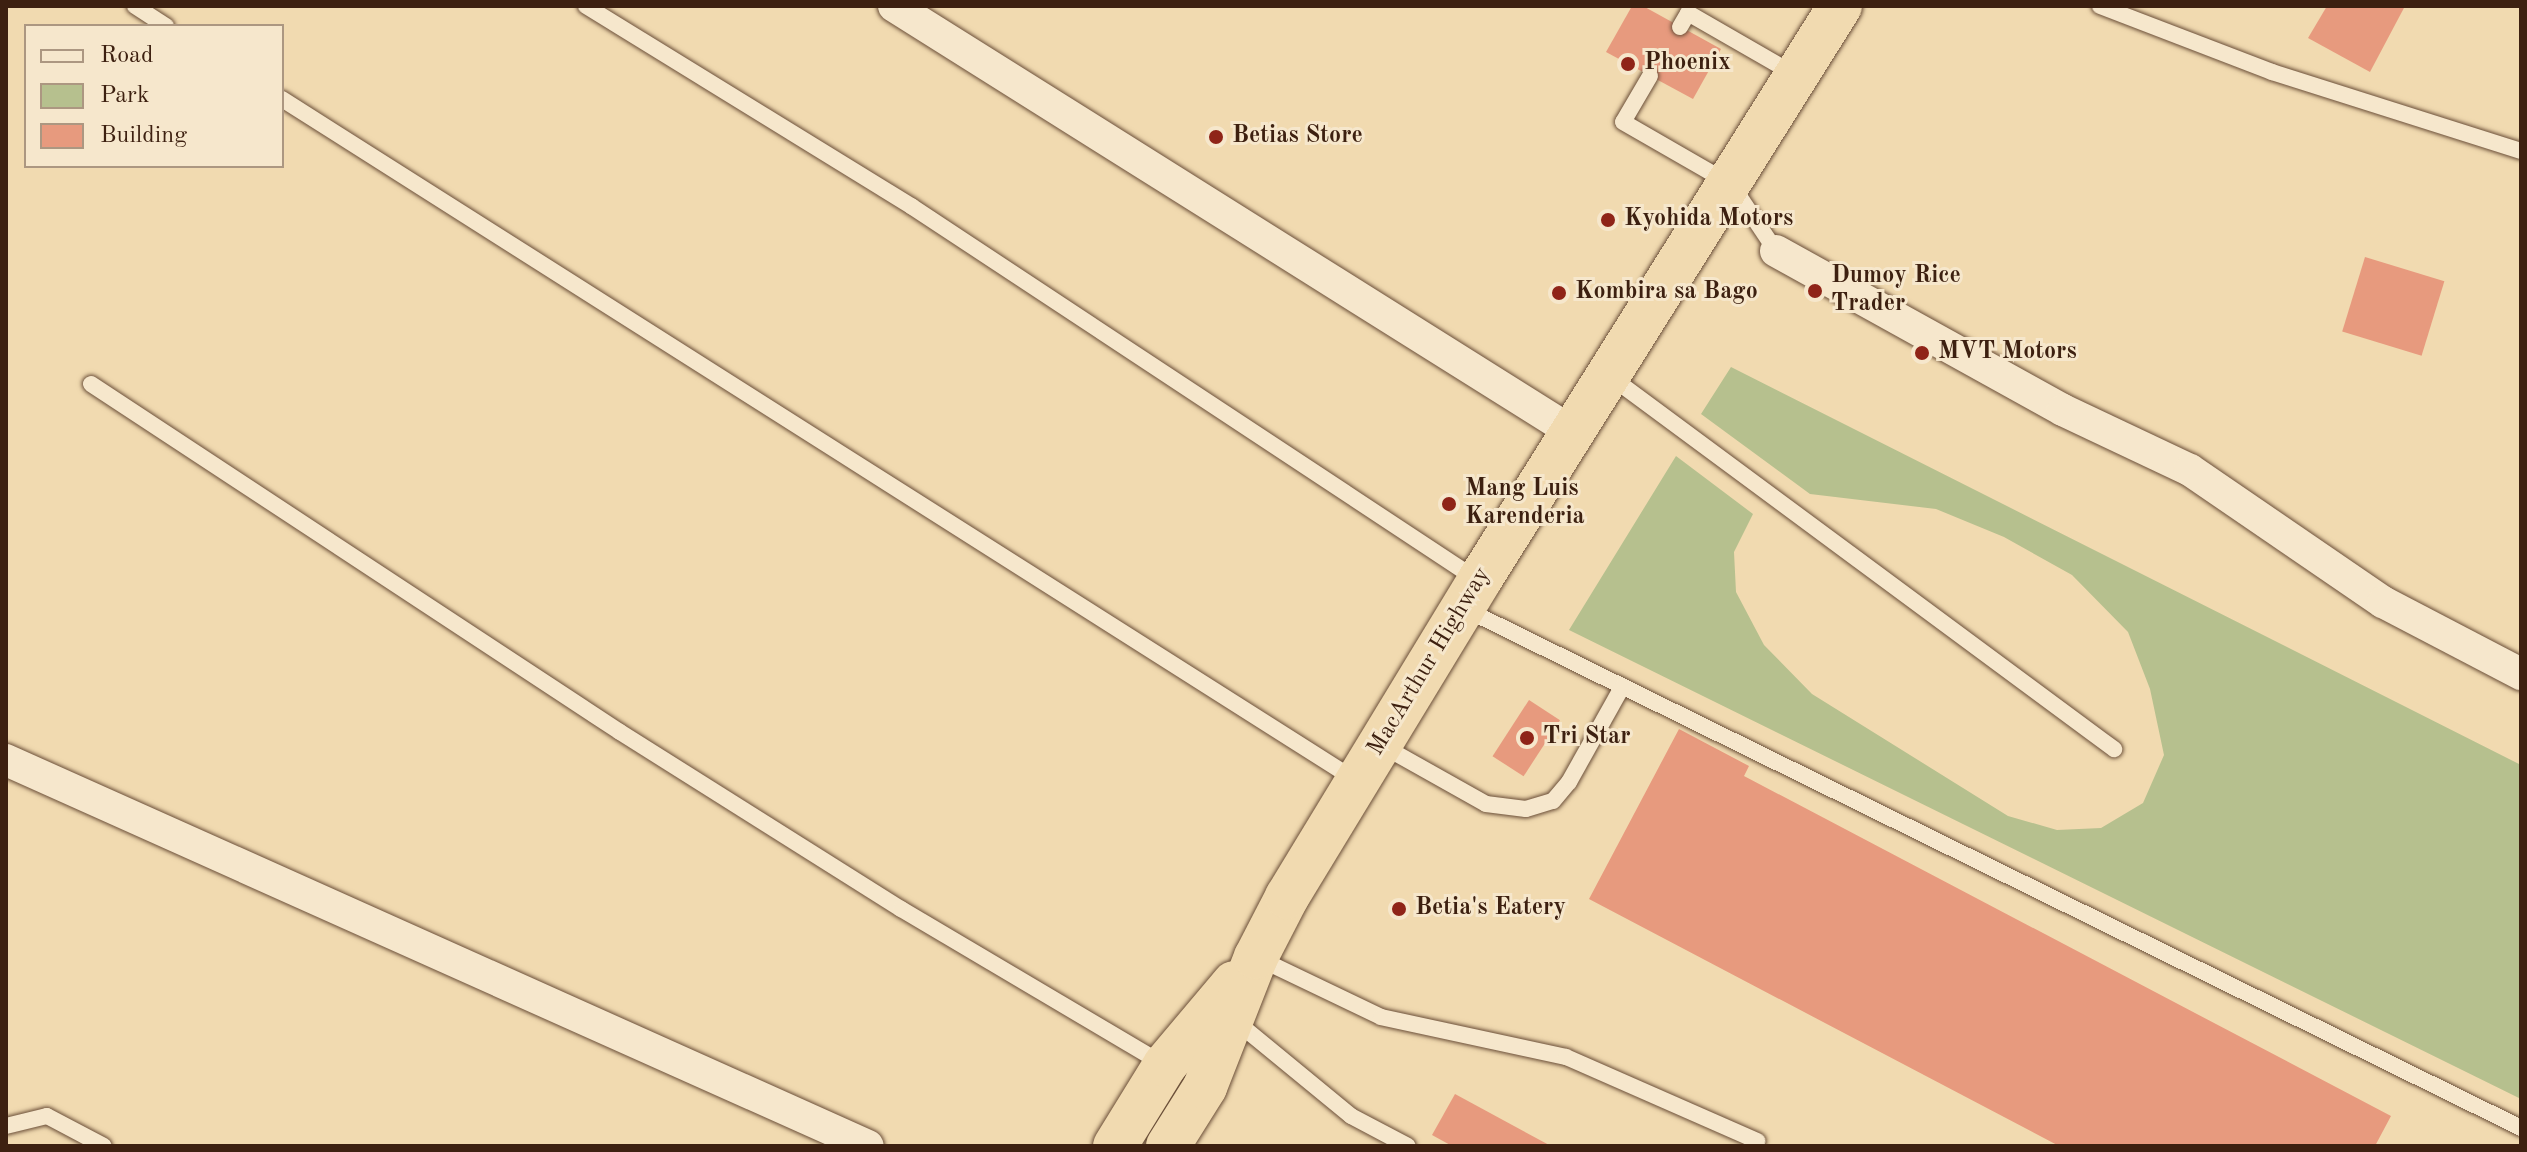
<!DOCTYPE html>
<html>
<head>
<meta charset="utf-8">
<style>
  body { margin:0 }
  #map { position:relative; width:2527px; height:1152px; overflow:hidden; background:#f1dab0; font-family:"Old Standard TT",serif }
  div>[style] { position:absolute }
  [style*='--x'] { left:calc(var(--x)*1px); top:calc(var(--y)*1px); width:calc(var(--w)*1px); rotate:calc(var(--a)*1deg) }
  .green>* { inset:0; background:#b6c08e }
  .building>* { inset:0; background:#e79a7e; transform-origin:0 0 }
  .roads { filter:drop-shadow(0 0 2px #6a4e38) drop-shadow(0 0 2px #6a4e38) }
  .service>* { height:16px; margin:-8px; padding:0 8px; transform-origin:8px; border-radius:8px; background:#f6e7cc }
  .minor>* { height:32px; margin:-16px; padding:0 16px; transform-origin:16px; border-radius:16px; background:#f6e7cc }
  .trunk>* { height:44px; margin:-22px; padding:0 22px; transform-origin:22px; border-radius:22px; background:#f1dab0 }
  .dots>* { width:22px; height:22px; translate:-50% -50%; box-sizing:border-box; border:4px solid #f6e7cc; border-radius:50% }
  span { translate:-50% -50%; white-space:nowrap; text-align:center; line-height:1.15; -webkit-text-stroke:6px #f6e7cc; paint-order:stroke }
  .poi-label { font-size:24px; color:#3d2010; font-weight:700 }
  .left { translate:0 -50%; text-align:left }
  .street-label { font-size:24px; color:#3d2010 }
  .frame { position:absolute; inset:0; border:8px solid #3d2010; pointer-events:none }
  .legend { position:absolute; left:24px; top:24px; width:260px; height:144px; box-sizing:border-box; background:#f6e7cc; border:2px solid #ac9781; margin:0; padding:10px 14px; list-style:none; font-size:24px; color:#3d2010 }
  .legend li { display:flex; align-items:center; gap:16px; height:40px }
  .legend b { width:40px; border:2px solid #ac9781 }
</style>
</head>
<body>
<div id="map">
  <div class="green">
    <div style="clip-path:polygon(1731px 367px,2521px 765px,2521px 1099px,1569px 630px,1676px 456px,1753px 514px,1734px 552px,1736px 592px,1764px 645px,1812px 694px,2008px 816px,2057px 830px,2101px 828px,2143px 803px,2164px 755px,2150px 689px,2128px 632px,2072px 575px,2004px 537px,1936px 509px,1810px 494px,1701px 414px)"></div>
  </div>
  <div class="building">
    <div style="clip-path:polygon(1632px 6px,1643px 6px,1721px 49px,1693px 99px,1606px 52px)"></div>
    <div style="clip-path:polygon(2327px 6px,2405px 6px,2370px 72px,2308px 38px)"></div>
    <div style="left:2365px;top:257px;width:83px;height:78px;rotate:17deg"></div>
    <div style="left:1529px;top:700px;width:37px;height:67px;rotate:33deg"></div>
    <div style="clip-path:polygon(1679px 729px,1749px 766px,1744px 776px,2391px 1116px,2375px 1146px,2059px 1146px,1589px 899px)"></div>
    <div style="clip-path:polygon(1455px 1094px,1551px 1146px,1452px 1146px,1432px 1135px)"></div>
  </div>
  <div class="roads">
    <div class="service">
      <div style="--x:135;--y:6;--w:37;--a:33"></div>
      <div style="--x:586;--y:6;--w:382;--a:31.6"></div>
      <div style="--x:911;--y:206;--w:677;--a:33.43"></div>
      <div style="--x:2100;--y:6;--w:184;--a:21"></div>
      <div style="--x:2272;--y:72;--w:261;--a:17.6"></div>
      <div style="--x:1680;--y:27;--w:16;--a:-60"></div>
      <div style="--x:1688;--y:13;--w:125;--a:29.9"></div>
      <div style="--x:1650;--y:76;--w:53;--a:120.4"></div>
      <div style="--x:1623;--y:122;--w:125;--a:29.9"></div>
      <div style="--x:1731;--y:184;--w:81;--a:56.1"></div>
      <div style="--x:282;--y:99;--w:1273;--a:32.39"></div>
      <div style="--x:1611;--y:377;--w:626;--a:36.49"></div>
      <div style="--x:91;--y:384;--w:633;--a:33.34"></div>
      <div style="--x:620;--y:732;--w:332;--a:32.2"></div>
      <div style="--x:901;--y:909;--w:304;--a:30.6"></div>
      <div style="--x:1463;--y:608;--w:1179;--a:26.17"></div>
      <div style="--x:1381;--y:745;--w:120;--a:29.3"></div>
      <div style="--x:1486;--y:804;--w:40;--a:7.1"></div>
      <div style="--x:1526;--y:809;--w:28;--a:-17"></div>
      <div style="--x:1553;--y:801;--w:25;--a:-50"></div>
      <div style="--x:1569;--y:782;--w:109;--a:-60.8"></div>
      <div style="--x:1258;--y:958;--w:136;--a:25.6"></div>
      <div style="--x:1381;--y:1017;--w:189;--a:12.2"></div>
      <div style="--x:1566;--y:1057;--w:209;--a:23.7"></div>
      <div style="--x:1233;--y:1019;--w:153;--a:39.4"></div>
      <div style="--x:1351;--y:1116;--w:64;--a:27.8"></div>
      <div style="--x:6;--y:1126;--w:42;--a:-13.7"></div>
      <div style="--x:47;--y:1116;--w:64;--a:27.8"></div>
    </div>
    <div class="minor">
      <div style="--x:894;--y:6;--w:803;--a:32.13"></div>
      <div style="--x:1776;--y:251;--w:328;--a:29"></div>
      <div style="--x:2063;--y:410;--w:140;--a:25.3"></div>
      <div style="--x:2190;--y:470;--w:234;--a:34.4"></div>
      <div style="--x:2383;--y:602;--w:156;--a:27.6"></div>
      <div style="--x:6;--y:760;--w:944;--a:24.12"></div>
    </div>
    <div class="trunk">
      <div style="--x:1115;--y:1146;--w:95;--a:-58.3"></div>
      <div style="--x:1165;--y:1065;--w:107;--a:-49.9"></div>
      <div style="--x:1168;--y:1146;--w:70;--a:-57.9"></div>
      <div style="--x:1205;--y:1087;--w:140;--a:-68.6"></div>
      <div style="--x:1256;--y:957;--w:68;--a:-62.7"></div>
      <div style="--x:1287;--y:897;--w:370;--a:-58.7"></div>
      <div style="--x:1479;--y:581;--w:679;--a:-57.88"></div>
    </div>
  </div>
  <div class="dots">
    <div style="left:1628px;top:64px;background:#8f2418"></div>
    <div style="left:1216px;top:137px;background:#8f2418"></div>
    <div style="left:1608px;top:220px;background:#8f2418"></div>
    <div style="left:1815px;top:291px;background:#8f2418"></div>
    <div style="left:1559px;top:293px;background:#8f2418"></div>
    <div style="left:1922px;top:353px;background:#8f2418"></div>
    <div style="left:1449px;top:504px;background:#8f2418"></div>
    <div style="left:1527px;top:738px;background:#8f2418"></div>
    <div style="left:1399px;top:909px;background:#8f2418"></div>
  </div>
  <div class="poi-label">
    <span class="left" style="left:1644px;top:64px">Phoenix</span>
    <span class="left" style="left:1232px;top:137px">Betias Store</span>
    <span class="left" style="left:1624px;top:220px">Kyohida Motors</span>
    <span class="left" style="left:1831px;top:291px">Dumoy Rice<br>Trader</span>
    <span class="left" style="left:1575px;top:293px">Kombira sa Bago</span>
    <span class="left" style="left:1938px;top:353px">MVT Motors</span>
    <span class="left" style="left:1465px;top:504px">Mang Luis<br>Karenderia</span>
    <span class="left" style="left:1543px;top:738px">Tri Star</span>
    <span class="left" style="left:1415px;top:909px">Betia's Eatery</span>
  </div>
  <div class="street-label">
    <span style="left:1430px;top:662px;rotate:-59deg">MacArthur Highway</span>
  </div>
  <div class="frame"></div>
  <ul class="legend">
  <li><b style="height:10px;background:#f6e7cc"></b>Road</li>
  <li><b style="height:22px;background:#b6c08e"></b>Park</li>
  <li><b style="height:22px;background:#e79a7e"></b>Building</li>
  </ul>
</div>
</body>
</html>
